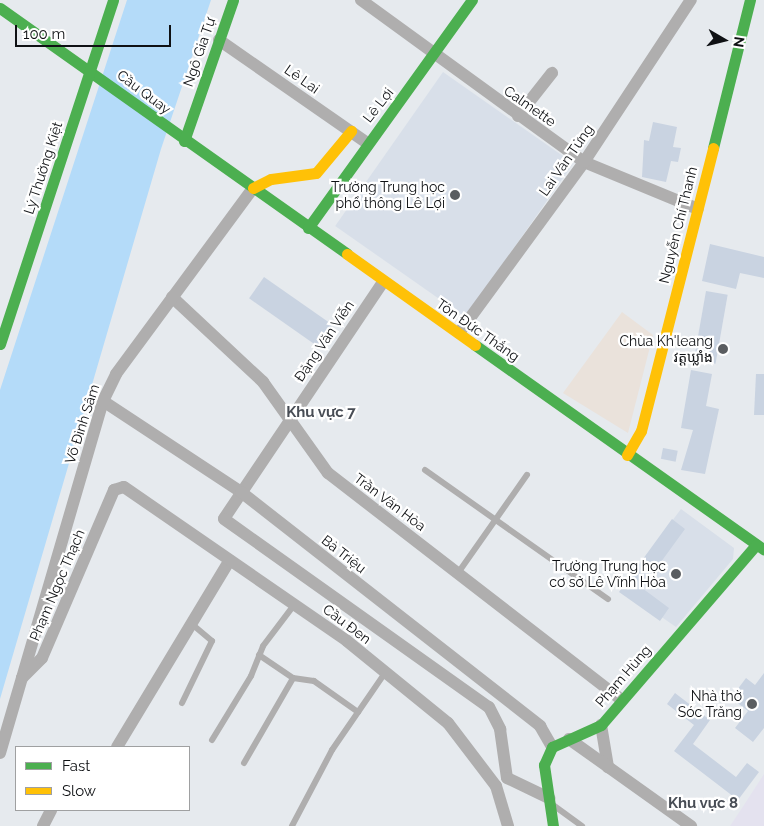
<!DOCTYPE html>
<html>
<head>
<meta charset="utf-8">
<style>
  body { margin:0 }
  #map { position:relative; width:764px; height:826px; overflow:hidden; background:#e6eaee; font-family:Raleway,"Noto Sans Khmer",sans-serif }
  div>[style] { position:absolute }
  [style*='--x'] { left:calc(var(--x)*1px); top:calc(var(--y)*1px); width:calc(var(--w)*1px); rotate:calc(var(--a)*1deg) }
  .commercial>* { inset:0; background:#eae2db }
  .built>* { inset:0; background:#d8dfe9; transform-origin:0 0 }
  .medical>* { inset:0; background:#e4e2ef }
  .water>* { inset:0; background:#b4dbf9 }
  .building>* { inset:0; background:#c9d3e1; transform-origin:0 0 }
  .lane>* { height:6px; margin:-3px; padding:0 3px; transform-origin:3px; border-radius:3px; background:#afaeae }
  .street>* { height:12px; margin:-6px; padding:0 6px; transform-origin:6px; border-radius:6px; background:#afaeae }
  .fast>* { height:11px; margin:-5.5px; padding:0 5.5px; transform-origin:5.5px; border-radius:5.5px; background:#4caf50 }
  .slow>* { height:11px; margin:-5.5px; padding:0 5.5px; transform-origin:5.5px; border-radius:5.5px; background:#ffc107 }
  .dots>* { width:14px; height:14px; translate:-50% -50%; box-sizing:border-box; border:2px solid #fff; border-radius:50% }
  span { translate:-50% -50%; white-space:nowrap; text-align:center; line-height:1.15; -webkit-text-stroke:4.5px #fff; paint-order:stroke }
  .street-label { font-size:14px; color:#0f1114 }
  .poi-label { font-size:14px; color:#0f1114 }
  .right { translate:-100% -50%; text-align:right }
  .neighbourhood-label { font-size:15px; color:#484d55; font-weight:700 }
  .legend { position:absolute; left:15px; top:746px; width:175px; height:65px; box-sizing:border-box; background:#fff; border:1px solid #9fa0a1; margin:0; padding:6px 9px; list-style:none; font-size:15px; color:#0f1114 }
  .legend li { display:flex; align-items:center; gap:10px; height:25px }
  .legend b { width:25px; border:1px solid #9fa0a1 }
  .north { position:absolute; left:699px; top:15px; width:50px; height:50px; -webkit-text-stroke:4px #fff; paint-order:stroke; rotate:98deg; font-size:14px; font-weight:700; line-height:20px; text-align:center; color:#0f1114 }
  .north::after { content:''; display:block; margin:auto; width:18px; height:22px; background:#0f1114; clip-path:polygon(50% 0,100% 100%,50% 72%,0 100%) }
  .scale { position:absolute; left:15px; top:25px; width:156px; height:22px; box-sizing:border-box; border:2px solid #0f1114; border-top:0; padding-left:6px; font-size:15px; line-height:18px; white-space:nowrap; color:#0f1114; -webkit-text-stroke:4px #fff; paint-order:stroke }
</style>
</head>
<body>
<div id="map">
  <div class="commercial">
    <div style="clip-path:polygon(622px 312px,653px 335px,628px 433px,563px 393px)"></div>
  </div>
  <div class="built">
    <div style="left:443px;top:72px;width:159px;height:188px;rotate:35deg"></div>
    <div style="clip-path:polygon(681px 509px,734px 548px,733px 559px,676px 627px,621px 589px)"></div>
  </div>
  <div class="medical">
    <div style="clip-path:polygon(764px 774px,764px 826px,730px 826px,744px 805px)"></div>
  </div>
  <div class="water">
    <div style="clip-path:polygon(127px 0,211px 0,161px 149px,0 699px,0 390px)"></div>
  </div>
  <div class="building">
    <div style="clip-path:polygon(653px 122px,677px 127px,673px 147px,681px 148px,678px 162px,671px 161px,666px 182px,642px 177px,644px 140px,649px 141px)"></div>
    <div style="clip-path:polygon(710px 244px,764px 257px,764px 278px,740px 273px,736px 289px,702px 281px)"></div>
    <div style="left:264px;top:277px;width:83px;height:26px;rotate:35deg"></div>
    <div style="left:706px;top:291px;width:22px;height:70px;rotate:10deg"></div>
    <div style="clip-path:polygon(691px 370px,712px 374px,706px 406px,719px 409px,705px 474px,681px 470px,693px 430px,681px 428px)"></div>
    <div style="clip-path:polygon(756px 374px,764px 374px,764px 415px,754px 415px)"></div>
    <div style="left:663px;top:448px;width:15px;height:11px;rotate:11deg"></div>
    <div style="clip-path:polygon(672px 519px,685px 529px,642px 588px,669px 608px,660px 621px,619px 592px)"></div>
    <div style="clip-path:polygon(764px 673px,764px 728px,753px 742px,735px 728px,748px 711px,731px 698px,746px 678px,755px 685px)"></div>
    <div style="clip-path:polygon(675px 693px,710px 720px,693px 744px,736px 777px,747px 763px,759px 772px,738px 800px,674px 751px,694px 725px,667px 704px)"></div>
  </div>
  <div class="lane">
    <div style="--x:425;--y:470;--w:224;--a:35.2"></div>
    <div style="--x:458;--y:573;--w:120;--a:-54.9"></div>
    <div style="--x:259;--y:655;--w:41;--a:34.1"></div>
    <div style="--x:293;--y:678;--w:21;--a:8"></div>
    <div style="--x:314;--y:681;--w:54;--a:35.2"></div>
    <div style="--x:182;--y:703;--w:69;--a:-64.2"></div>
    <div style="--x:212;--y:641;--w:26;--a:-140"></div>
    <div style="--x:212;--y:740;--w:75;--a:-58.6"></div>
    <div style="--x:251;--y:676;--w:32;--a:-68"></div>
    <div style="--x:263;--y:646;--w:51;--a:-52.9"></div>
    <div style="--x:244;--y:763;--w:98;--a:-60"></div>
    <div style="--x:553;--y:805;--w:36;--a:36"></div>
    <div style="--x:292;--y:826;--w:86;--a:-62.2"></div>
    <div style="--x:332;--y:750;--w:93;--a:-55.5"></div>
  </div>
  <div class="street">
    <div style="--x:361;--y:0;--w:276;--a:36"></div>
    <div style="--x:584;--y:162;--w:123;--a:22.4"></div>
    <div style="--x:219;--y:40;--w:180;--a:34.8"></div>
    <div style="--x:518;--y:116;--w:55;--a:-51.7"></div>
    <div style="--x:383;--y:282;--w:285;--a:123.9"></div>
    <div style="--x:224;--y:519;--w:325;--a:35.4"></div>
    <div style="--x:489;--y:707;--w:25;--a:63"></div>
    <div style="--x:500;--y:729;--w:49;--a:81.9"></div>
    <div style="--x:507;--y:778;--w:47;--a:25.5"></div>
    <div style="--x:172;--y:297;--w:125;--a:43"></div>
    <div style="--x:263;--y:382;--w:112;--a:54.5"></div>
    <div style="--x:328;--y:473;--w:371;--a:37.7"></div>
    <div style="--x:459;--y:333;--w:212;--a:-53.8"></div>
    <div style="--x:584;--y:162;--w:194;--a:-56.6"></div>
    <div style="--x:103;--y:401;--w:165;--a:33.4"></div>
    <div style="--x:241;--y:492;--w:380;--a:38"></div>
    <div style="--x:540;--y:726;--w:24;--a:60"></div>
    <div style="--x:22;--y:678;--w:289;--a:-73.7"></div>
    <div style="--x:103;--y:401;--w:30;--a:-64"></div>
    <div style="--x:116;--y:374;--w:231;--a:-53.6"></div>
    <div style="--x:601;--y:725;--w:43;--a:80.5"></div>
    <div style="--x:569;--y:739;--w:150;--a:35.5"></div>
    <div style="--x:117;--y:747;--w:218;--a:-58.9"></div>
    <div style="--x:0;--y:753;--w:78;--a:-73.7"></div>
    <div style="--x:22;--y:678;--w:28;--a:-45"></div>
    <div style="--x:42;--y:658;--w:183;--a:-66.8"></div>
    <div style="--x:114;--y:490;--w:10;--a:-17"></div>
    <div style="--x:124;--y:487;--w:271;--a:34.6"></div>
    <div style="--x:347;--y:641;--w:130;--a:39.1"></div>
    <div style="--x:448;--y:723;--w:79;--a:52.7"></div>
    <div style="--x:496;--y:786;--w:42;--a:73.3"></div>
    <div style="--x:43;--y:826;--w:18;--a:-63"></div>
  </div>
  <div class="fast">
    <div style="--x:0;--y:8;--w:425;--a:35.3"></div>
    <div style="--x:184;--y:141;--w:149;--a:-70.8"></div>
    <div style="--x:713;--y:148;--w:153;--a:-76"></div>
    <div style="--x:308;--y:228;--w:281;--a:-54.3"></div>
    <div style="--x:0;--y:344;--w:362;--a:-71.8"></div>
    <div style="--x:475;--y:345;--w:354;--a:35.3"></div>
    <div style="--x:553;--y:826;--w:62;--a:-98.4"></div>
    <div style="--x:544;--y:765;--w:20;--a:-66"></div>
    <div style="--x:552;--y:747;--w:54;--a:-24.2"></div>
    <div style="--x:601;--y:725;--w:238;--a:-49.3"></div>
  </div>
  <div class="slow">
    <div style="--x:253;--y:188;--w:20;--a:-27"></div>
    <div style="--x:271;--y:179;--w:45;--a:-7.6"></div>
    <div style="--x:316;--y:173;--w:55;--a:-50.2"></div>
    <div style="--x:347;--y:254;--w:157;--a:35.4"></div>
    <div style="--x:627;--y:455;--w:28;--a:-60"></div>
    <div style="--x:641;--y:431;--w:292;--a:-75.7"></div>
  </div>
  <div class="dots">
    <div style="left:455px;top:195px;background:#5a5d60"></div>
    <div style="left:723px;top:349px;background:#5a5d60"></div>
    <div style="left:676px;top:574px;background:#5a5d60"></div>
    <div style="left:752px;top:704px;background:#5a5d60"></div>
  </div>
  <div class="street-label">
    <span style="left:199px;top:52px;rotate:-71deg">Ngô Gia Tự</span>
    <span style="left:302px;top:79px;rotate:35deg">Lê Lai</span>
    <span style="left:144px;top:92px;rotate:37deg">Cầu Quay</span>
    <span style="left:378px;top:105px;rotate:-52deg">Lê Lợi</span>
    <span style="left:530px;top:106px;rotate:35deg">Calmette</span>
    <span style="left:566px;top:160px;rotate:-55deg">Lai Văn Tửng</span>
    <span style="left:43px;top:168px;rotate:-72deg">Lý Thường Kiệt</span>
    <span style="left:678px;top:225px;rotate:-76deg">Nguyễn Chí Thanh</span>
    <span style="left:478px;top:330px;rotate:35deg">Tôn Đức Thắng</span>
    <span style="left:324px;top:341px;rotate:-56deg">Đặng Văn Viễn</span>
    <span style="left:82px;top:424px;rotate:-72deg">Võ Đình Sâm</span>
    <span style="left:390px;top:502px;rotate:37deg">Trần Văn Hòa</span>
    <span style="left:344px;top:554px;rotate:38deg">Bà Triệu</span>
    <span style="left:57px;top:585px;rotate:-67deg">Phạm Ngọc Thạch</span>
    <span style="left:347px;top:624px;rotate:37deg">Cầu Đen</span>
    <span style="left:623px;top:676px;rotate:-49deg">Phạm Hùng</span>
  </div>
  <div class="poi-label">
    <span class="right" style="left:445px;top:195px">Trường Trung học<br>phổ thông Lê Lợi</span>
    <span class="right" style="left:713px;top:349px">Chùa Kh'leang<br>វត្តឃ្លាំង</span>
    <span class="right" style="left:666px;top:574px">Trường Trung học<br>cơ sở Lê Vĩnh Hòa</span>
    <span class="right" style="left:742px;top:704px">Nhà thờ<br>Sóc Trăng</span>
  </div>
  <div class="neighbourhood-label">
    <span style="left:321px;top:413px">Khu vực 7</span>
    <span style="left:703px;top:804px">Khu vực 8</span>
  </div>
  <ul class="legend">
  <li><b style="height:6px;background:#4caf50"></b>Fast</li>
  <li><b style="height:6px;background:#ffc107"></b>Slow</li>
  </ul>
  <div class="north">N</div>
  <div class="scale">100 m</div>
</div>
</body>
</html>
